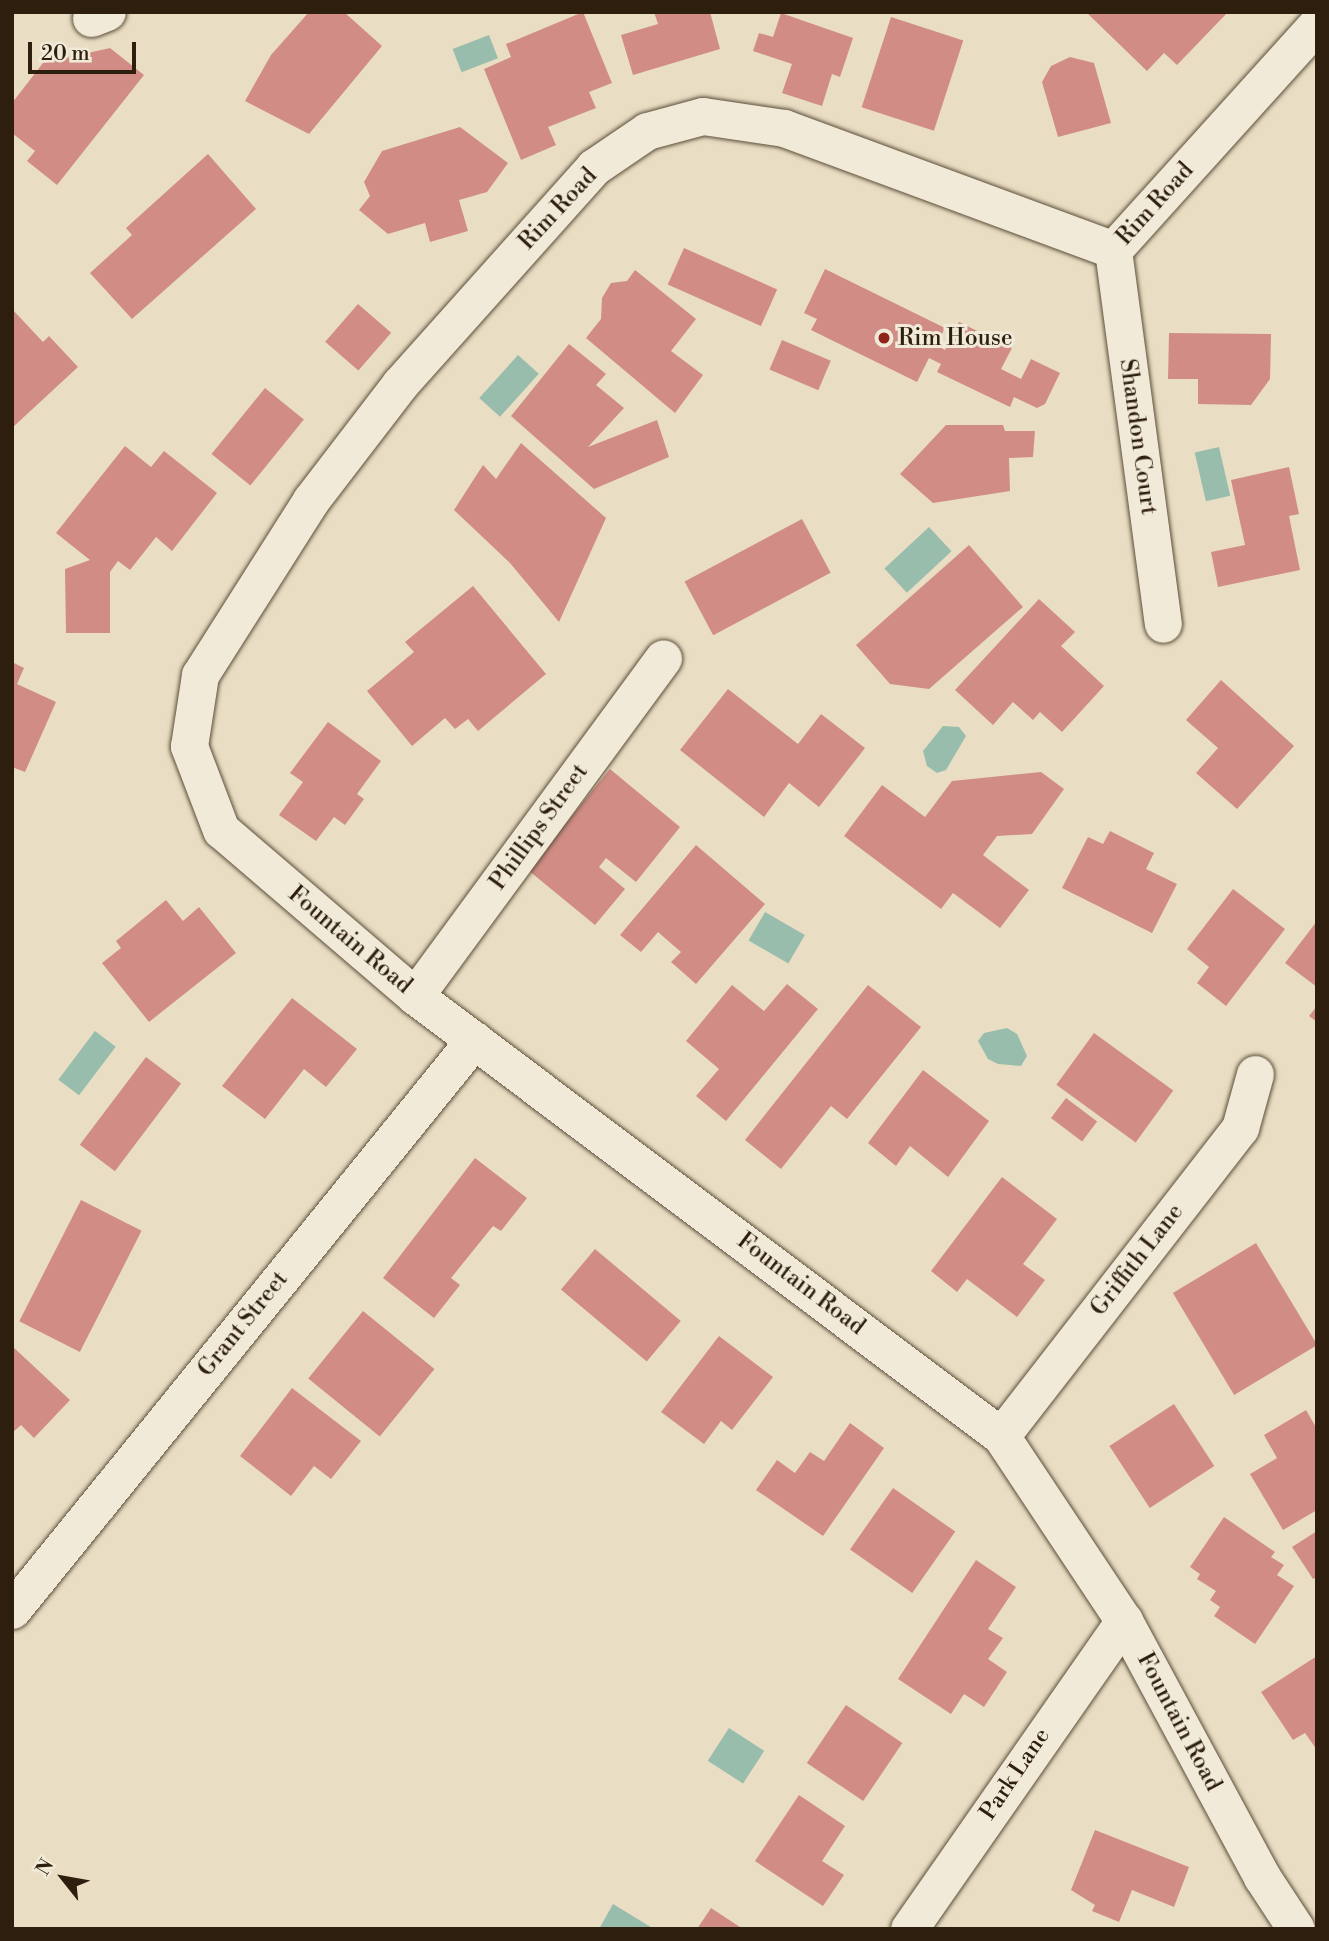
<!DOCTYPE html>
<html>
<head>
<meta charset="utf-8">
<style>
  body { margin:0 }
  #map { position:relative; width:1329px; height:1941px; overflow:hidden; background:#e9dec3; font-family:"Libre Bodoni",serif }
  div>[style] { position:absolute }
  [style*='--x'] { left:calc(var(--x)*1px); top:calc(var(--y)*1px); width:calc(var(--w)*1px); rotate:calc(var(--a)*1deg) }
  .water>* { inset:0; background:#99bdad; transform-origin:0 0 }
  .building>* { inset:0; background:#d18d85; transform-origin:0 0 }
  .roads { filter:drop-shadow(0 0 2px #5d4e3a) drop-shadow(0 0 2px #5d4e3a) }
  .minor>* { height:37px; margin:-18.5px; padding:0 18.5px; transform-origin:18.5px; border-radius:18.5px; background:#f1ead8 }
  .dots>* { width:19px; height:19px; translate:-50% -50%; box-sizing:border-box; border:4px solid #f1ead8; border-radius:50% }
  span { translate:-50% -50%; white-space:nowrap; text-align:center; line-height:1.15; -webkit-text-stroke:6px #f1ead8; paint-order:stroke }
  .street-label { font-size:23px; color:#2e1e0d }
  .poi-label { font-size:23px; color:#2e1e0d }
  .left { translate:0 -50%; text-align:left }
  .frame { position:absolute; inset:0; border:14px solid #2e1e0d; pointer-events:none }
  .north { position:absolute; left:28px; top:1843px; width:70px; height:70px; -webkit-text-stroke:5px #f1ead8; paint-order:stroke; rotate:301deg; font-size:19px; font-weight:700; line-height:28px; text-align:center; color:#2e1e0d }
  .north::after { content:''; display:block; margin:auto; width:24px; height:32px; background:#2e1e0d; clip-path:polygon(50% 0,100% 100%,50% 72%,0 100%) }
  .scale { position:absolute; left:28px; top:42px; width:108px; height:32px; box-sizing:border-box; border:4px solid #2e1e0d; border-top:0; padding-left:9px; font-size:21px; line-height:24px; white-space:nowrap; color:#2e1e0d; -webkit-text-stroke:5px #f1ead8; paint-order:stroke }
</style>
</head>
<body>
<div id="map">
  <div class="water">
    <div style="left:489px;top:35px;width:25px;height:39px;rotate:69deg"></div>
    <div style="left:518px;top:355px;width:28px;height:58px;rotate:42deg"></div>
    <div style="left:1219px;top:447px;width:50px;height:25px;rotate:77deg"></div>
    <div style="left:929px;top:527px;width:33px;height:61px;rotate:47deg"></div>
    <div style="clip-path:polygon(943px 726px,959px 727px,966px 736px,946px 770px,937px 773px,927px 766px,923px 751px)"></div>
    <div style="left:765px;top:912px;width:46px;height:33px;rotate:30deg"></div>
    <div style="clip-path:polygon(1007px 1028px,1017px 1034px,1027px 1056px,1021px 1066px,998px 1064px,988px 1059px,978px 1041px,984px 1033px)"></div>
    <div style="left:95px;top:1031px;width:26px;height:61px;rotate:37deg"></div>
    <div style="left:729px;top:1728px;width:42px;height:39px;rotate:33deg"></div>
    <div style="clip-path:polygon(613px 1904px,654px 1929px,599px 1929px)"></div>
  </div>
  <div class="building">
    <div style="clip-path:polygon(309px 12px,344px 12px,382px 46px,309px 134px,245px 101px,271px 55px)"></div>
    <div style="clip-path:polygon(583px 12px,612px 83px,589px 92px,596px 108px,548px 127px,556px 145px,521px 160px,484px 69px,511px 57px,506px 44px)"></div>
    <div style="clip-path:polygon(654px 12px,710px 12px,720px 49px,633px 75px,621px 35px,658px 24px)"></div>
    <div style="clip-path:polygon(1086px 12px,1228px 12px,1177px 65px,1164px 53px,1147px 71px)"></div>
    <div style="clip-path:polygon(781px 13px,853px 38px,840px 77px,832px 74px,822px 106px,782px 93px,792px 64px,753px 51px,759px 33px,773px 37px)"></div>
    <div style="left:891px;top:17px;width:76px;height:95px;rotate:18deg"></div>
    <div style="clip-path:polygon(110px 48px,144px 75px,57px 185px,27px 161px,35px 151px,12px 133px,12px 103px,43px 63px)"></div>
    <div style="clip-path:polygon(1070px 57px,1094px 63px,1111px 123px,1058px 137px,1042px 82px,1051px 66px)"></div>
    <div style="clip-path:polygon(460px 127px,508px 163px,487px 192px,459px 200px,468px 231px,430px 242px,425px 223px,388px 234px,359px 210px,370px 196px,364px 182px,382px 151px)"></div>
    <div style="clip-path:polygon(208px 154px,256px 209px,132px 319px,90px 273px,132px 235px,126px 228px)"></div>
    <div style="left:684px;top:248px;width:102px;height:40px;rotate:24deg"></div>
    <div style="clip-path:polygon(825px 269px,945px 328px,936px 345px,945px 350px,959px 322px,1012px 348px,1001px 369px,1021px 379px,1031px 359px,1060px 373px,1045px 404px,1037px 408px,1014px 397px,1010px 407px,937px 372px,941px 364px,929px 358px,917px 382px,811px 330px,817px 319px,804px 313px)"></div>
    <div style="clip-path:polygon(635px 270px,696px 319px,671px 351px,703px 375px,675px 413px,586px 338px,601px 319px,602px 298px,611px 283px,627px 281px)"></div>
    <div style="left:358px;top:304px;width:44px;height:50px;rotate:41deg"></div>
    <div style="clip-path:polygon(12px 309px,43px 342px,49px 336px,78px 367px,12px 428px)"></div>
    <div style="clip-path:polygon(1169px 333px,1271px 334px,1270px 379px,1251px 405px,1198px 404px,1198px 379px,1168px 379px)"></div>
    <div style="left:782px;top:340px;width:53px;height:32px;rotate:23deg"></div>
    <div style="clip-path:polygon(569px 344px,606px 374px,596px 385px,624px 408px,588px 447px,657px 420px,669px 457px,594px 489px,511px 416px)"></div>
    <div style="left:265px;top:388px;width:50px;height:85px;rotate:39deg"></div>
    <div style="clip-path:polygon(946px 425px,1003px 425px,1005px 431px,1035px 431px,1033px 457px,1009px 458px,1010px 491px,933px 503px,900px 474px)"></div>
    <div style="clip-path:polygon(521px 443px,606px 518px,559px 622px,510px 563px,454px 510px,483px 465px,496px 479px)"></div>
    <div style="clip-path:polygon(125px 446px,151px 467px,164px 451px,217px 493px,172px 551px,156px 537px,130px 570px,118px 561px,110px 572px,110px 633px,66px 633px,65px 569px,90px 560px,56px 533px)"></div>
    <div style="clip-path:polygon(1289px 467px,1299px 514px,1289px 516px,1300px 570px,1218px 587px,1211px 552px,1245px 545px,1231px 480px)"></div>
    <div style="left:802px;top:519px;width:61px;height:133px;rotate:62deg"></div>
    <div style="clip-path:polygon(969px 545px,1023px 607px,929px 689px,890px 684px,856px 645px)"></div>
    <div style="clip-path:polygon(473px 586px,546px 674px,478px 731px,468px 719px,455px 729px,445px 718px,412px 746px,367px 691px,414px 652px,405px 642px)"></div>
    <div style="clip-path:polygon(1039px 599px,1075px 632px,1061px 646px,1104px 686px,1062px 732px,1040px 712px,1033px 720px,1013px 702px,993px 725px,955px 690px)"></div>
    <div style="clip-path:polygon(12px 662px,24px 668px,17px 684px,56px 702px,25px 772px,12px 767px)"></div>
    <div style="clip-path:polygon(1221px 680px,1294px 746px,1237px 809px,1196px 773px,1218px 748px,1186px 720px)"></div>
    <div style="clip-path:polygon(728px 689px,798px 744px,821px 714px,865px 748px,819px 807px,789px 783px,764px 817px,680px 750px)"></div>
    <div style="clip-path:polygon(328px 722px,381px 761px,357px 794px,364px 799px,345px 825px,334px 817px,316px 841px,279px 815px,303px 782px,290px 773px)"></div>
    <div style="clip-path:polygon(610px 769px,680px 827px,636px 882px,606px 858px,599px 867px,625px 889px,595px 925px,528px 870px)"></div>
    <div style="clip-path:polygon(1041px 772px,1064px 789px,1032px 834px,997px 836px,983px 855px,1029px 890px,1000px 928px,953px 893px,941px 909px,844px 836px,882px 785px,925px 817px,952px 781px)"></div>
    <div style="clip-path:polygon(1110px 831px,1154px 853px,1146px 869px,1177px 884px,1152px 933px,1062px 888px,1088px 837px,1103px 844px)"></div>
    <div style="clip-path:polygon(696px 845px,765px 904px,696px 984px,671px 962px,681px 952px,658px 932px,641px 952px,620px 935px)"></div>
    <div style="clip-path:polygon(1233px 889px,1285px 929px,1226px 1006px,1197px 983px,1209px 967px,1187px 949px)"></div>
    <div style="clip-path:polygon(166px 900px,183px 921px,199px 907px,236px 953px,149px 1022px,102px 963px,121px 948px,116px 941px)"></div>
    <div style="clip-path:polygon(1317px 921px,1317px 987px,1285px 963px)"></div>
    <div style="clip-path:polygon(787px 984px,818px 1009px,726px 1121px,696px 1096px,719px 1069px,686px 1041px,732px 985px,764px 1011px)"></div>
    <div style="clip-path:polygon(868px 985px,921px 1027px,847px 1119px,831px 1106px,781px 1169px,745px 1140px)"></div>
    <div style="clip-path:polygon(292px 998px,357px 1049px,326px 1087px,304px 1069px,265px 1119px,222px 1086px)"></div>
    <div style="clip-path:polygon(1317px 1006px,1317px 1022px,1309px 1016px)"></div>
    <div style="left:1094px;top:1033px;width:98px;height:64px;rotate:36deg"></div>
    <div style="left:146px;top:1057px;width:44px;height:110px;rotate:37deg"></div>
    <div style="clip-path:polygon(923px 1070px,989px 1121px,948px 1177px,910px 1146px,896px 1166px,868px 1143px)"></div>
    <div style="left:1066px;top:1098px;width:39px;height:25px;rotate:37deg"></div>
    <div style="clip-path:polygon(475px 1158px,527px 1198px,501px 1231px,493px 1226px,451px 1278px,460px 1285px,434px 1318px,383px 1278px)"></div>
    <div style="clip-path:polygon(1002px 1177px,1057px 1219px,1023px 1264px,1045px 1280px,1017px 1317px,967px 1279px,957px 1292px,931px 1271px)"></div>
    <div style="left:81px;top:1200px;width:68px;height:136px;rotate:27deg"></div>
    <div style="left:1256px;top:1243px;width:119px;height:97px;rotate:59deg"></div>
    <div style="left:595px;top:1249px;width:112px;height:53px;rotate:40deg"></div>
    <div style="left:363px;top:1311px;width:92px;height:87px;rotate:39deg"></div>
    <div style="clip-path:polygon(719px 1336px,773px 1377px,732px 1430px,721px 1421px,704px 1444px,661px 1412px)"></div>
    <div style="clip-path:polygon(12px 1346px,70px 1400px,34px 1438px,21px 1425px,12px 1433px)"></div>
    <div style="clip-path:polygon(292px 1388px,361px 1441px,331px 1479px,314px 1466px,291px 1496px,240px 1456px)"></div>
    <div style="left:1174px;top:1404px;width:74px;height:77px;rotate:57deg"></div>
    <div style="clip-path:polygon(1306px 1410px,1317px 1429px,1317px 1510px,1283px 1530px,1250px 1474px,1277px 1458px,1264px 1435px)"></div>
    <div style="clip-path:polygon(850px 1423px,884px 1448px,823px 1536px,756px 1490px,777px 1460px,795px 1473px,810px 1452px,824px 1461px)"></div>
    <div style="left:893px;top:1488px;width:76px;height:75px;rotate:35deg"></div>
    <div style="clip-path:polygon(1224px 1517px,1275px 1552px,1271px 1557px,1284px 1565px,1277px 1575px,1294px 1586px,1255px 1644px,1214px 1616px,1220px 1607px,1210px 1600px,1216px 1591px,1197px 1579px,1200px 1574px,1190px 1567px)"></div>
    <div style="clip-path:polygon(1317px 1531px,1317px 1577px,1313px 1579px,1292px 1547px)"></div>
    <div style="clip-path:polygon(976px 1560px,1016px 1587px,988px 1629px,1003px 1638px,988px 1659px,1007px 1672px,984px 1707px,964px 1694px,951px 1714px,898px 1679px)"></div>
    <div style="clip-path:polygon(1317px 1656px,1317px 1750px,1305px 1733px,1293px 1740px,1261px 1692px)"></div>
    <div style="left:846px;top:1705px;width:68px;height:70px;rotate:34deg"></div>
    <div style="clip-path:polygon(799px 1795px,845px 1826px,822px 1861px,844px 1875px,823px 1906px,755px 1861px)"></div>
    <div style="clip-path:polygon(1095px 1830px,1189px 1867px,1174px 1907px,1132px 1890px,1119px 1922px,1092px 1911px,1095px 1905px,1071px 1890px)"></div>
    <div style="clip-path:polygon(711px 1908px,743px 1929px,697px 1929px)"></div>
  </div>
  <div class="roads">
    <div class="minor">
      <div style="--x:91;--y:18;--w:17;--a:-21"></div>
      <div style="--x:1113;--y:250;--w:377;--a:82.4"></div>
      <div style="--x:415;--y:996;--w:419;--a:-53.7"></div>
      <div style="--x:1001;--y:1436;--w:390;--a:-52.2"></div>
      <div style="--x:1240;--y:1128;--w:56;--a:-74.5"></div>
      <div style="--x:12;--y:1610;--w:734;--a:-50.97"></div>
      <div style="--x:909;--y:1929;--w:376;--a:-55.1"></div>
      <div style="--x:1296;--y:1929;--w:62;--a:-123.2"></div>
      <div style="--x:1262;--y:1877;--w:291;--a:-118.3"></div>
      <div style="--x:1124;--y:1621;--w:222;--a:-123.6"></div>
      <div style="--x:1001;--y:1436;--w:733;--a:-143.1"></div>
      <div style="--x:415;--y:996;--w:255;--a:-139.4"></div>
      <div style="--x:221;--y:830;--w:90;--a:-110.9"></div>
      <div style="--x:189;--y:746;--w:72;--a:-81.2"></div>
      <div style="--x:200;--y:675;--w:207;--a:-57.6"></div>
      <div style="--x:311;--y:500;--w:146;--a:-52.5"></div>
      <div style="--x:400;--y:384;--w:291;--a:-48.2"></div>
      <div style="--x:594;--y:167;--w:64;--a:-34.2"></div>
      <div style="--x:647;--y:131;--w:58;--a:-15"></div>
      <div style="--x:703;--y:116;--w:82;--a:8.4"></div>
      <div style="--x:784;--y:128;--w:351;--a:20.3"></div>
      <div style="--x:1113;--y:250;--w:304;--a:-47.9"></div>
    </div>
  </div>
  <div class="dots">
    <div style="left:884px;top:338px;background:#8f2418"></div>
  </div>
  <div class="street-label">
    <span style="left:1155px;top:204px;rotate:-48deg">Rim Road</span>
    <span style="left:558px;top:209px;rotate:-47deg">Rim Road</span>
    <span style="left:1138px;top:437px;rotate:82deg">Shandon Court</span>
    <span style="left:539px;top:827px;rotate:-54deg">Phillips Street</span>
    <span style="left:350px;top:940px;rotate:40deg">Fountain Road</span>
    <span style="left:1137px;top:1260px;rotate:-52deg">Griffith Lane</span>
    <span style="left:801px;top:1284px;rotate:37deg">Fountain Road</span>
    <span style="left:243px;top:1324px;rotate:-51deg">Grant Street</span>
    <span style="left:1179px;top:1722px;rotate:62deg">Fountain Road</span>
    <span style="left:1015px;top:1774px;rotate:-56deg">Park Lane</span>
  </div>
  <div class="poi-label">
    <span class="left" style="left:898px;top:338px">Rim House</span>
  </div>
  <div class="frame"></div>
  <div class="north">N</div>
  <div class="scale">20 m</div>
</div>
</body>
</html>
